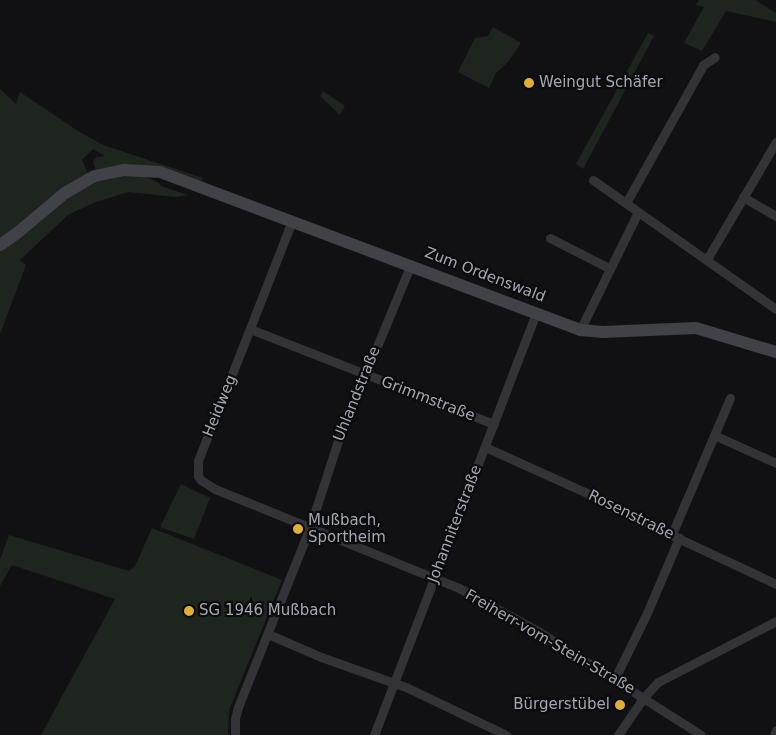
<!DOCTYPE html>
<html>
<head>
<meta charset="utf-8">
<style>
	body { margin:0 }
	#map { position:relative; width:776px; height:735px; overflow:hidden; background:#111113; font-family:"DejaVu Sans",sans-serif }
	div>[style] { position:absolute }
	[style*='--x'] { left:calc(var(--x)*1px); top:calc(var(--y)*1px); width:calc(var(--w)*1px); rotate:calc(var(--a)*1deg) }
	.green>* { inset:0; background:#1e251f }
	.street>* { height:9px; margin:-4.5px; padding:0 4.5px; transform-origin:4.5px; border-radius:4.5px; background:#333337 }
	.secondary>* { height:12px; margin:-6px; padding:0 6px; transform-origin:6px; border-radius:6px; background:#414247 }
	.dots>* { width:14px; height:14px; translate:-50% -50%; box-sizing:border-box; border:2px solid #0c0c0e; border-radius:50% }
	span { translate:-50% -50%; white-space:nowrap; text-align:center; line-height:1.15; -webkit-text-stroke:4.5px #0c0c0e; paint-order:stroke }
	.poi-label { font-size:15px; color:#a4a8b2 }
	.left { translate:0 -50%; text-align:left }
	.right { translate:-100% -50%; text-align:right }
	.street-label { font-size:15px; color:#a4a8b2 }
</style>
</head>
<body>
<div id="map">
	<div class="green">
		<div style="clip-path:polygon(699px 0,755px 0,776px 13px,776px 22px,726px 11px,702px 51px,684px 43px,704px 7px,696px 5px)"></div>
		<div style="clip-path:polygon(493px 27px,521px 43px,508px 62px,496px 73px,489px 88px,458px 72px,475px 38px,488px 36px)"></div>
		<div style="clip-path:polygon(648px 33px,654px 36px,583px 169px,576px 164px)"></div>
		<div style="clip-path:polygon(0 89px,16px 104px,20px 92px,78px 131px,103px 145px,203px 178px,201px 181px,96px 171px,93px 162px,95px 158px,105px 156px,93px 149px,82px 160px,88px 174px,0 240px)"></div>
		<div style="clip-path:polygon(323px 91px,345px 106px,340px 115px,320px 96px)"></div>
		<div style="clip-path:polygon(116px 175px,143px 176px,158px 182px,161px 186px,188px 195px,176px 197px,128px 192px,93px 203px,68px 215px,20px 260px,26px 265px,0 334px,0 250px,84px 184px)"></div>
		<div style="clip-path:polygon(181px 484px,210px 498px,194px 539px,160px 527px)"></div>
		<div style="clip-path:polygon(152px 528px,282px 580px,229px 710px,228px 735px,41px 735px,115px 599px,12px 565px,0 586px,0 560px,9px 535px,129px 571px,135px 566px)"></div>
	</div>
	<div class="street">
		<div style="--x:593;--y:180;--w:224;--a:35.2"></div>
		<div style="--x:743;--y:197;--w:38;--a:30"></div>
		<div style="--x:626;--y:203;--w:158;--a:-60.8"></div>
		<div style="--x:703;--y:65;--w:14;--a:-34"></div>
		<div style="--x:292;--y:221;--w:258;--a:111.4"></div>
		<div style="--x:198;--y:461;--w:15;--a:90"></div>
		<div style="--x:198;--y:476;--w:5;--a:53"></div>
		<div style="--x:201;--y:480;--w:17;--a:33"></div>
		<div style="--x:215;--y:489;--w:263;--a:22.1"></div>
		<div style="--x:459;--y:588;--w:90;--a:28.6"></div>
		<div style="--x:538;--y:631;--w:193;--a:32.5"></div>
		<div style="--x:550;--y:238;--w:66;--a:27"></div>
		<div style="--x:707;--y:259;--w:136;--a:-59.5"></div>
		<div style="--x:250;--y:329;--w:262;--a:21.3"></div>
		<div style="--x:580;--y:330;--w:131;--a:-63.8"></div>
		<div style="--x:714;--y:435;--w:68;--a:24.3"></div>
		<div style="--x:485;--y:447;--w:146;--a:24.3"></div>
		<div style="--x:618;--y:507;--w:25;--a:32"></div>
		<div style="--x:639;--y:520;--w:151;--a:25"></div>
		<div style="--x:672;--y:534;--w:148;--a:-66.9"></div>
		<div style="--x:268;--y:634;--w:58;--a:23.5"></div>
		<div style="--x:321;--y:657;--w:92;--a:19.6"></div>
		<div style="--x:408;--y:688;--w:109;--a:25.6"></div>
		<div style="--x:615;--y:678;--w:72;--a:-63.8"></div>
		<div style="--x:647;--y:613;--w:82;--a:-66.9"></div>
		<div style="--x:235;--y:735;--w:16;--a:-90"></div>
		<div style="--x:235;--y:719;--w:12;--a:-76"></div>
		<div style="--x:238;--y:707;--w:194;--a:-68.2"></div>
		<div style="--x:310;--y:527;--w:94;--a:-72"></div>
		<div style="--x:339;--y:438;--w:188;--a:-67.5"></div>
		<div style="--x:374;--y:735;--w:453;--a:-69"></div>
		<div style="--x:618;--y:735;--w:46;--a:-55.6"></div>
		<div style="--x:644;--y:697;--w:21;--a:-47"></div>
		<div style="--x:658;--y:682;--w:133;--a:-27.3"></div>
		<div style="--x:774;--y:735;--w:5;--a:-68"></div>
	</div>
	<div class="secondary">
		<div style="--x:0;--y:245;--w:19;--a:-35"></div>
		<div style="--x:16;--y:234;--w:64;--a:-39.9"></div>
		<div style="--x:65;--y:193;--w:34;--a:-30"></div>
		<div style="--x:95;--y:176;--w:30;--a:-12"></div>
		<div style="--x:124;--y:170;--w:36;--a:3"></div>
		<div style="--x:160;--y:172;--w:449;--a:20.6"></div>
		<div style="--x:580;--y:330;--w:23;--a:5"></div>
		<div style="--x:603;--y:332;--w:93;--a:-2.5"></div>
		<div style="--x:696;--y:328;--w:84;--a:16.7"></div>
	</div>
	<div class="dots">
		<div style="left:529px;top:83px;background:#e1ad3b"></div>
		<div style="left:298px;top:529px;background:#e1ad3b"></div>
		<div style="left:189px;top:611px;background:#e1ad3b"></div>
		<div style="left:620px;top:705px;background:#e1ad3b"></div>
	</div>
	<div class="poi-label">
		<span class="left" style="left:539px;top:83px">Weingut Schäfer</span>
		<span class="left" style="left:308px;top:529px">Mußbach,<br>Sportheim</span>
		<span class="left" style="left:199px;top:611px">SG 1946 Mußbach</span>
		<span class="right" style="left:610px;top:705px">Bürgerstübel</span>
	</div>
	<div class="street-label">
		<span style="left:485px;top:275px;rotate:21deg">Zum Ordenswald</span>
		<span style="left:357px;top:394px;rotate:-68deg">Uhlandstraße</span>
		<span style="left:428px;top:399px;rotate:21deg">Grimmstraße</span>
		<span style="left:220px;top:406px;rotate:-68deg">Heidweg</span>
		<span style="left:631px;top:515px;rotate:26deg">Rosenstraße</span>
		<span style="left:455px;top:524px;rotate:-69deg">Johanniterstraße</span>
		<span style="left:550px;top:642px;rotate:30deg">Freiherr-vom-Stein-Straße</span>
	</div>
</div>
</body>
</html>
